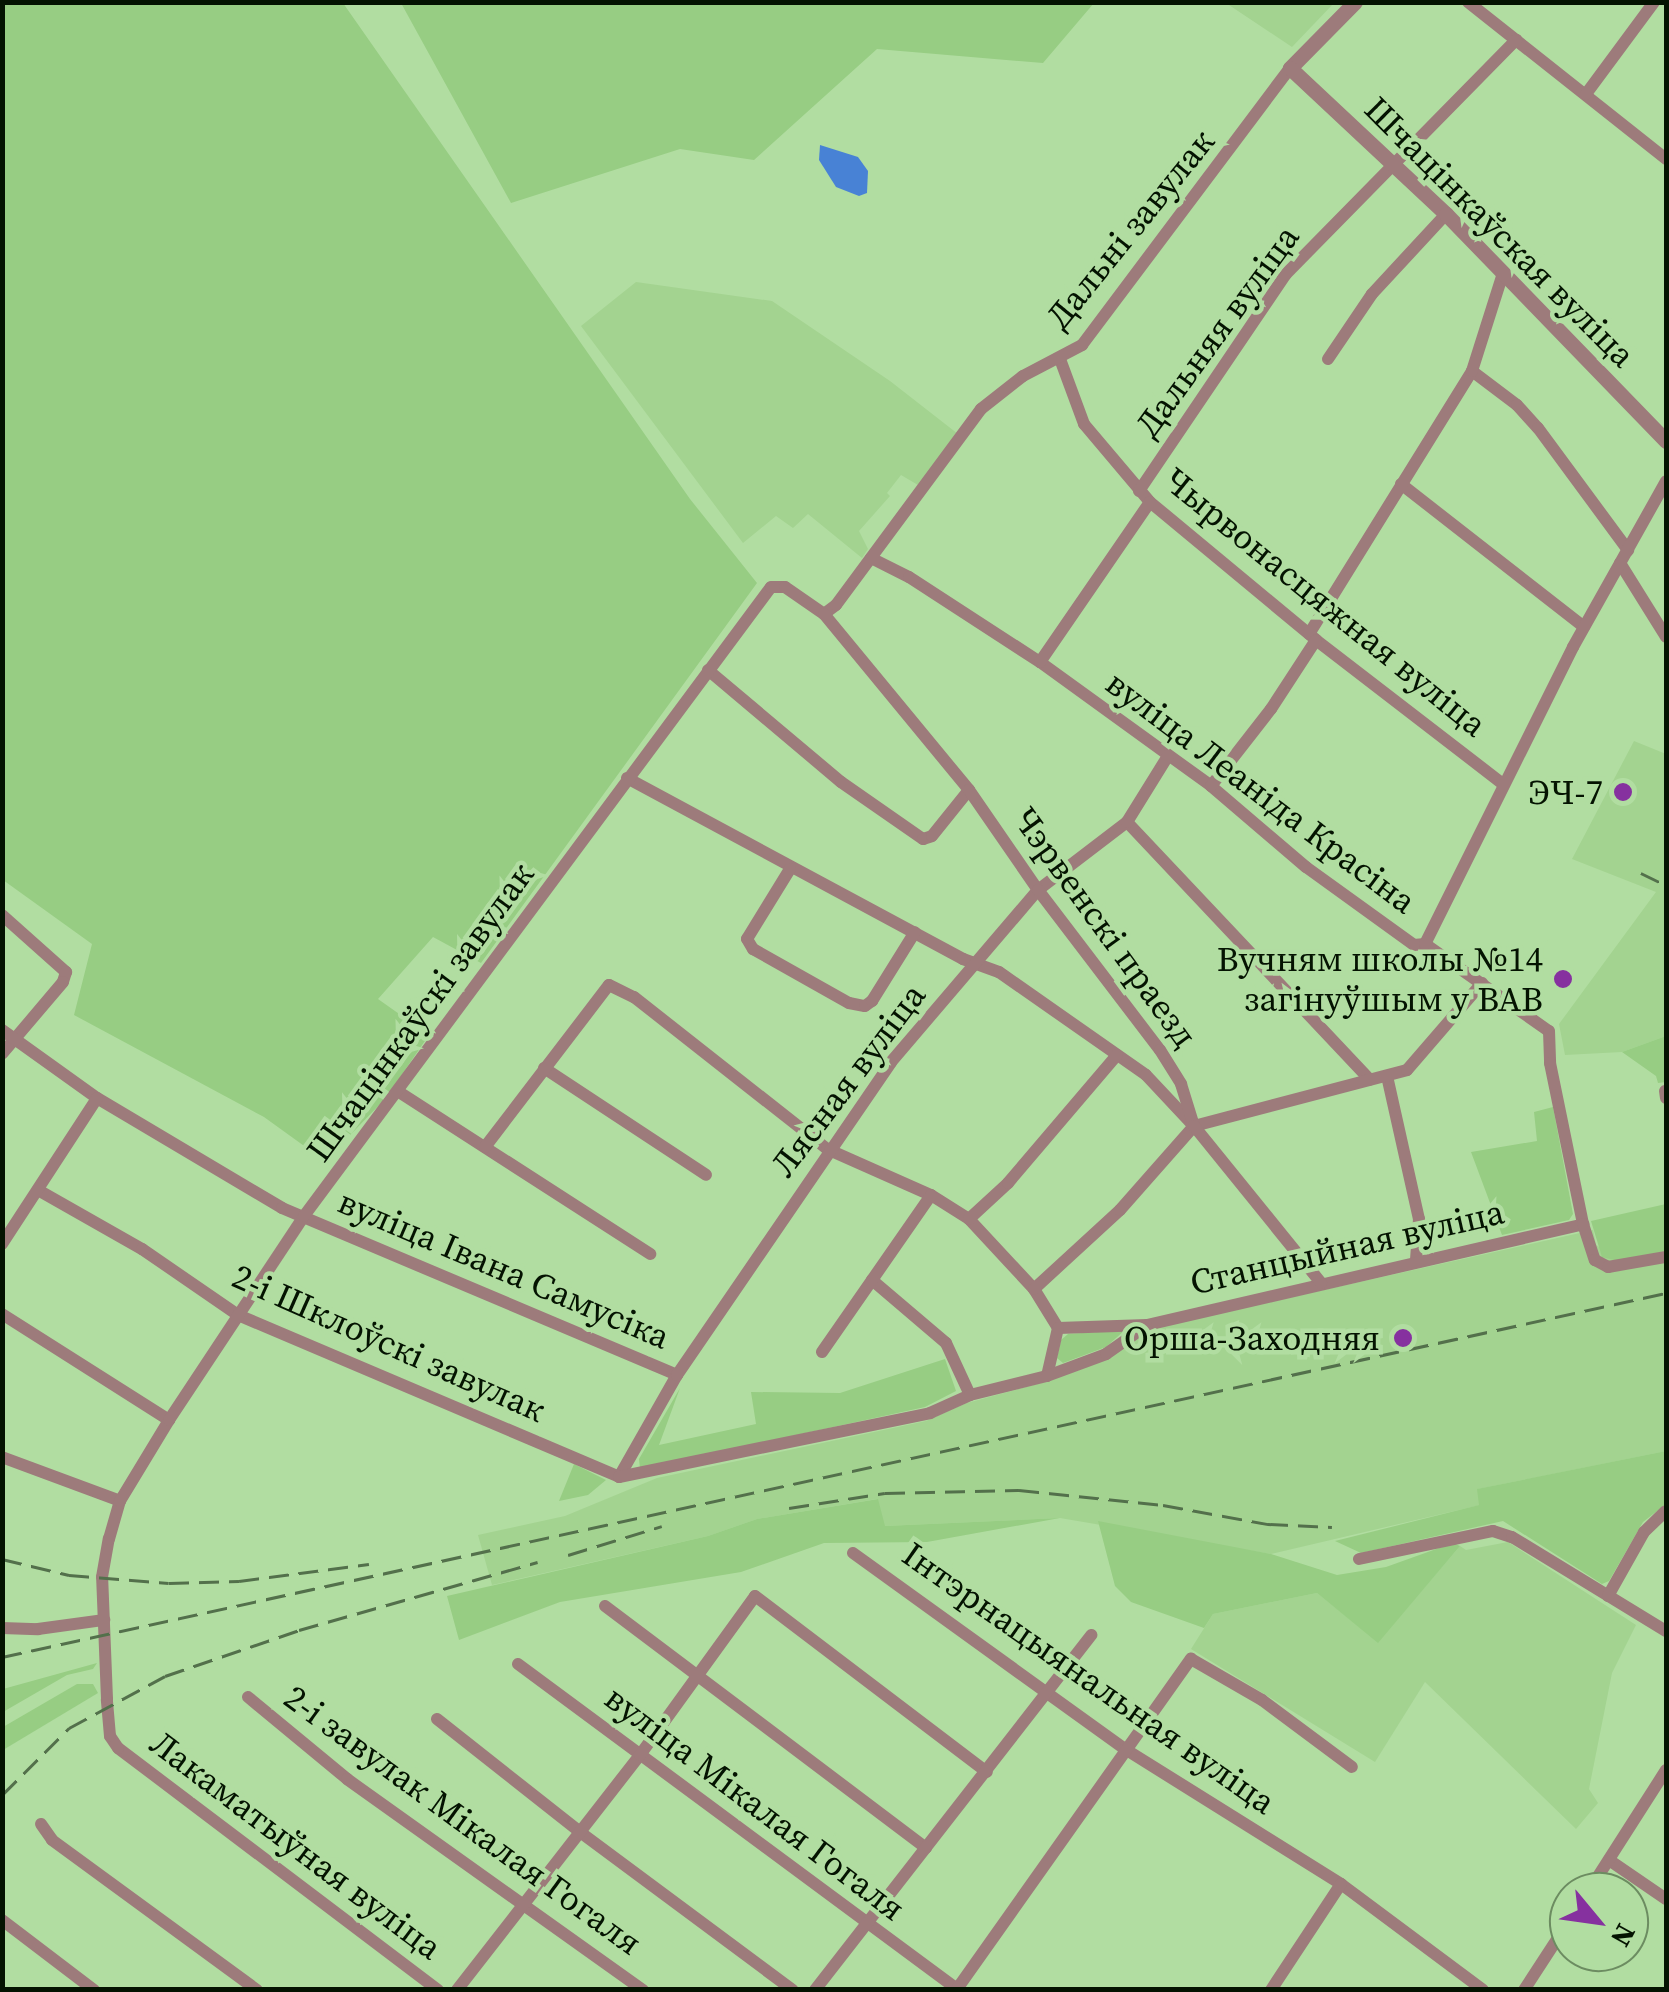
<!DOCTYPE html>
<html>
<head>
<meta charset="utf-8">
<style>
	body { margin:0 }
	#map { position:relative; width:1669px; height:1992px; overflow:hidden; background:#b1dda1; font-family:"Source Serif 4",serif }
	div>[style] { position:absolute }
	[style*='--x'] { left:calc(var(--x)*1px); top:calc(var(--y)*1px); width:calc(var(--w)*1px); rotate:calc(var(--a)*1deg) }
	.built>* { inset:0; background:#a3d390 }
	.green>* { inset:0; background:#97cd83 }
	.water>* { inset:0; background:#4882d5 }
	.minor>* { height:12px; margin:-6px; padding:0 6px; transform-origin:6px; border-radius:6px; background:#9d7b7b }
	.tertiary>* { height:15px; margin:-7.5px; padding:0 7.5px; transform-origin:7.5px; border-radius:7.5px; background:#9d7b7b }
	.rail>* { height:2.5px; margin-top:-1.25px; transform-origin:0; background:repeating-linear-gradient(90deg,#53704b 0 20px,transparent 0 30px) }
	.dots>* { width:28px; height:28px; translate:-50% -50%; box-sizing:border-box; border:5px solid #b1dda1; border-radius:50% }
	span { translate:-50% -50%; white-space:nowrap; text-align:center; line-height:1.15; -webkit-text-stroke:9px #b1dda1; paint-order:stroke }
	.street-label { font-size:35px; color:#041301 }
	.poi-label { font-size:35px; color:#041301 }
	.right { translate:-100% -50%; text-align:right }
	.frame { position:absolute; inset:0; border:5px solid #041301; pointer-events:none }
	.north { position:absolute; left:1549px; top:1872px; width:100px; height:100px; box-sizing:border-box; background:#b1dda1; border:2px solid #6c8c61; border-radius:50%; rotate:119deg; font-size:28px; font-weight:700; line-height:40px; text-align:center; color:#041301 }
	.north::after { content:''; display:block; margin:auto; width:35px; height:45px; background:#86319f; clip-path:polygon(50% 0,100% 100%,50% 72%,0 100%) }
</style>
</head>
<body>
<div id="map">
	<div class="built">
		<div style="clip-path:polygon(1226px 3px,1334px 3px,1292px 47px)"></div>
		<div style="clip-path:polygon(636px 282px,772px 301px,890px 381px,958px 434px,918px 485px,901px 475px,887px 493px,890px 496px,859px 531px,868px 549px,862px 558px,808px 514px,793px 528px,776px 516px,743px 543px,581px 326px)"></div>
		<div style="clip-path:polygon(1634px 741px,1666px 754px,1666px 1036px,1622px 1052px,1565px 1055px,1559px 1024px,1656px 892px,1572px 859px)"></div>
		<div style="clip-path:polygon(1593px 1230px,1596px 1245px,1622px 1262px,1666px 1251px,1666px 1451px,1478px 1489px,1480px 1505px,1271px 1554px,1060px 1518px,884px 1526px,877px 1499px,757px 1519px,708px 1536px,492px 1585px,478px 1535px,565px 1516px,657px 1478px,926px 1421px,967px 1403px,1045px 1382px,1149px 1329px)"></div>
		<div style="clip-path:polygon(1508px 1542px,1636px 1625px,1612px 1673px,1589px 1789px,1598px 1803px,1576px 1829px,1425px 1682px,1375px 1762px,1191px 1649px,1213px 1614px,1317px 1593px,1378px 1642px,1460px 1546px,1466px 1550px)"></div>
	</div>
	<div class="green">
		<div style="clip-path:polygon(2px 3px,343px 3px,690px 499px,757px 583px,481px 963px,433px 937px,378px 999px,429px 1035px,385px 1099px,325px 1161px,264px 1117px,74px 1015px,92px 944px,3px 880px)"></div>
		<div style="clip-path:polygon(401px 3px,1094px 3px,1043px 63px,877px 49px,754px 160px,680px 149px,511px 203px)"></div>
		<div style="clip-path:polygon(1666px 1036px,1666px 1082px,1658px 1083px,1656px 1076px,1622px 1052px)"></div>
		<div style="clip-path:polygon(1553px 1107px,1573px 1214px,1569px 1220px,1502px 1235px,1471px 1152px,1537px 1141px,1534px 1112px)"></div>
		<div style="clip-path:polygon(1666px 1204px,1666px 1251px,1622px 1262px,1602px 1257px,1591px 1221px)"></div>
		<div style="clip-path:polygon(1125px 1330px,1106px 1347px,1063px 1363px,1057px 1358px,1061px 1340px,1068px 1334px)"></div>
		<div style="clip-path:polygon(945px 1359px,956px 1391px,925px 1407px,640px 1469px,639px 1459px,680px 1388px,659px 1445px,756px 1424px,751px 1392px,840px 1393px)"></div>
		<div style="clip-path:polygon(1666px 1451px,1666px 1504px,1643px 1522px,1609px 1581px,1602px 1584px,1503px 1521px,1361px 1553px,1335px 1541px,1479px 1505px,1477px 1489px)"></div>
		<div style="clip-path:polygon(574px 1464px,606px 1480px,588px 1495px,559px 1501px)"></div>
		<div style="clip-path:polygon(878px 1499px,885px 1526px,1060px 1518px,927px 1542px,824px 1543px,741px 1572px,560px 1602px,459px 1640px,447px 1596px,708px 1536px,757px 1519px)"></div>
		<div style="clip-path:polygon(1098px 1521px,1271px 1554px,1337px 1575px,1386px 1567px,1453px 1543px,1460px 1546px,1378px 1643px,1317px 1593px,1213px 1614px,1204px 1628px,1131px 1602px,1115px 1586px)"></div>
		<div style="clip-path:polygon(97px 1663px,93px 1669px,67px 1675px,3px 1712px,3px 1689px)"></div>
		<div style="clip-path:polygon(77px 1684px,93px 1684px,98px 1693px,3px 1750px,3px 1727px)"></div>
	</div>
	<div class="water">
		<div style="clip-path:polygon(820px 145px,858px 157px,868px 171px,867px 193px,859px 196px,836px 187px,819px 160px)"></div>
	</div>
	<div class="minor">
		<div style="--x:1468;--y:2;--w:253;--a:38.4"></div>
		<div style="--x:1586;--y:94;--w:114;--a:-53.5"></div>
		<div style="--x:1060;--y:359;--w:69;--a:69.7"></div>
		<div style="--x:1084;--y:424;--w:102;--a:49.8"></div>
		<div style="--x:1150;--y:502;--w:216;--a:39.7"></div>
		<div style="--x:1316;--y:640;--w:235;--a:37.6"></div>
		<div style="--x:1328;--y:359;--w:78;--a:-55.9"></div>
		<div style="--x:1372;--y:294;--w:109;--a:-47.2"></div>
		<div style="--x:1472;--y:371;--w:56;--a:37.1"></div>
		<div style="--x:1517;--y:405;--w:31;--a:48"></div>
		<div style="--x:1538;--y:428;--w:152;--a:53.6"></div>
		<div style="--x:1401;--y:484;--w:232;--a:38"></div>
		<div style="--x:1139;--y:491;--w:261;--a:-55.9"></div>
		<div style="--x:1285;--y:275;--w:330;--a:-45.5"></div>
		<div style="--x:871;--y:558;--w:42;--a:26.6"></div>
		<div style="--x:909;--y:577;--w:156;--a:33"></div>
		<div style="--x:1040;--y:662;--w:211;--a:35.9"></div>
		<div style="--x:1211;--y:786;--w:125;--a:40.5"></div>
		<div style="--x:1306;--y:867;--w:133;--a:35.8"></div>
		<div style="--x:1414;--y:945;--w:11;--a:-5"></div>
		<div style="--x:1425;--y:944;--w:151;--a:35.1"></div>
		<div style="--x:1549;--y:1031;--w:32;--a:88"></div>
		<div style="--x:1550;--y:1063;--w:164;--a:78.4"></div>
		<div style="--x:1620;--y:563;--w:87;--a:58.1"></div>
		<div style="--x:824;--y:614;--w:15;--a:-37"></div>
		<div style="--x:836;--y:605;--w:244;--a:-53.5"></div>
		<div style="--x:981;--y:409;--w:53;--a:-38.2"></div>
		<div style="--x:1023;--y:376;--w:67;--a:-27.7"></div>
		<div style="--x:1082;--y:345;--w:346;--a:-53.1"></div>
		<div style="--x:1309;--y:634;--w:309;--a:-58.2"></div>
		<div style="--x:1472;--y:371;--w:103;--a:-72.4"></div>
		<div style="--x:1040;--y:662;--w:194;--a:-55.5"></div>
		<div style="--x:708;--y:670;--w:174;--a:40.1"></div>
		<div style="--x:841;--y:782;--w:100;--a:34.8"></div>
		<div style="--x:923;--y:839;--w:9;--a:-18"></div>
		<div style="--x:932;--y:836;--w:59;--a:-51.2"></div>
		<div style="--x:627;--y:778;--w:382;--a:28.3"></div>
		<div style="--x:963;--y:959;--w:38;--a:20"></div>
		<div style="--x:999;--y:972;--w:179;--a:35"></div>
		<div style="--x:1146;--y:1075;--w:69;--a:46.8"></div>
		<div style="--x:1211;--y:786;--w:98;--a:-52.1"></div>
		<div style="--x:1271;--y:709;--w:82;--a:-56.9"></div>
		<div style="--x:1127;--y:822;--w:354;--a:46.7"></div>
		<div style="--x:790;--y:869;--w:82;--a:121.6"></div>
		<div style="--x:747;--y:939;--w:12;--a:59"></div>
		<div style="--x:753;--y:949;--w:110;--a:29.4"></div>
		<div style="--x:849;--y:1003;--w:16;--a:11"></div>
		<div style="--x:865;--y:1006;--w:9;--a:-36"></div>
		<div style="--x:872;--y:1001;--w:81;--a:-58.1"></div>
		<div style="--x:2;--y:915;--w:86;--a:41.7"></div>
		<div style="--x:66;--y:972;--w:10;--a:107"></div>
		<div style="--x:63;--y:982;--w:94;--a:130.3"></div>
		<div style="--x:1425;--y:944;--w:332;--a:-63.5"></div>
		<div style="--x:1573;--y:647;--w:190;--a:-60.7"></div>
		<div style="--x:2;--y:1030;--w:117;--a:35.6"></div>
		<div style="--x:97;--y:1098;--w:215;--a:30.7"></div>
		<div style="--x:282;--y:1208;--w:429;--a:22.9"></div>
		<div style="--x:544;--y:1068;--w:194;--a:33.4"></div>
		<div style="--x:1387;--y:1076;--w:147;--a:77.4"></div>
		<div style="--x:1419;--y:1219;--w:41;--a:94.2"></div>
		<div style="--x:1665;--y:1091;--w:7;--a:82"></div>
		<div style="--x:399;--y:1092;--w:299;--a:32.8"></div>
		<div style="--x:1194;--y:1126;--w:220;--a:-14.7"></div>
		<div style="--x:1407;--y:1070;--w:115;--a:-49.2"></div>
		<div style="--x:485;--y:1147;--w:204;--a:-52.6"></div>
		<div style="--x:609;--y:985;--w:28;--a:26"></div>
		<div style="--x:634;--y:997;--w:246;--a:38.2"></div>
		<div style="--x:827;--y:1149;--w:114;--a:23.9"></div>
		<div style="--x:931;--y:1195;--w:45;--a:32.3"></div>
		<div style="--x:969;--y:1219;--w:96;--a:47.1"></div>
		<div style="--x:1034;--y:1289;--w:46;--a:58.4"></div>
		<div style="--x:1058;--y:1328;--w:89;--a:-1.9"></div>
		<div style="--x:1147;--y:1325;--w:448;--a:-13"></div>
		<div style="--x:1583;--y:1224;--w:38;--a:72"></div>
		<div style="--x:1595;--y:1260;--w:15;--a:28"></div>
		<div style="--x:1608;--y:1267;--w:59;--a:-9.8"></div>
		<div style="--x:38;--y:1190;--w:120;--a:29.6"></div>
		<div style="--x:142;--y:1249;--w:116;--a:34.5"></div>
		<div style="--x:238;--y:1315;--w:414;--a:23"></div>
		<div style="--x:969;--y:1219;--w:53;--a:-42.7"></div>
		<div style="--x:1008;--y:1183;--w:168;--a:-49.6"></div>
		<div style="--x:2;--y:1244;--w:174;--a:-56.9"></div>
		<div style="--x:872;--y:1280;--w:97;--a:40.4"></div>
		<div style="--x:946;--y:1343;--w:57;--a:65.2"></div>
		<div style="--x:1034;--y:1289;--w:117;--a:-42.6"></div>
		<div style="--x:1120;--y:1210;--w:112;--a:-48.6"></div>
		<div style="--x:2;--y:1314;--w:198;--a:32.4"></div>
		<div style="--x:822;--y:1352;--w:191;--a:-55.2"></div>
		<div style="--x:1047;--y:1376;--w:49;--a:-77.1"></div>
		<div style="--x:2;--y:1457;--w:126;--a:20.4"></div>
		<div style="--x:619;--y:1477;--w:117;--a:-60.4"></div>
		<div style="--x:677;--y:1375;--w:379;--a:-55.6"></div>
		<div style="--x:891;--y:1062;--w:226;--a:-49.5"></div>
		<div style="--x:1038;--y:890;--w:112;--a:-37.4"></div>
		<div style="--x:1127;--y:822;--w:78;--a:-58.2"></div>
		<div style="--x:619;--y:1477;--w:318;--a:-11.6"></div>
		<div style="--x:930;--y:1413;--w:44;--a:-24.2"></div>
		<div style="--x:970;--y:1395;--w:79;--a:-13.9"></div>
		<div style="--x:1047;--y:1376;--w:63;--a:-20.4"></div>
		<div style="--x:1106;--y:1354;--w:49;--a:-35"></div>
		<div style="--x:853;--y:1553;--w:335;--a:35.8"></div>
		<div style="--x:1125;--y:1749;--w:255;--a:32"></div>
		<div style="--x:1341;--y:1884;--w:177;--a:36.7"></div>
		<div style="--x:1359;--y:1559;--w:137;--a:-11.8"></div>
		<div style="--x:1493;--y:1531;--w:20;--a:18"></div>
		<div style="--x:1512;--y:1537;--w:180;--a:31.4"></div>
		<div style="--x:1608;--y:1596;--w:73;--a:-60.6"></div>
		<div style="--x:1644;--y:1532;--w:30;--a:-44"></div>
		<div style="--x:605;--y:1606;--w:402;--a:37"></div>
		<div style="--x:2;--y:1628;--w:36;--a:2"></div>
		<div style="--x:38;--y:1629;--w:67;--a:-7.8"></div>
		<div style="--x:518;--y:1664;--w:546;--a:36.51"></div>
		<div style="--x:957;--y:1989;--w:405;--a:-54.7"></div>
		<div style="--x:1191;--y:1659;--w:82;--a:30"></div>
		<div style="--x:1262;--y:1700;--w:112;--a:36.7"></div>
		<div style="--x:248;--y:1697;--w:129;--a:39.6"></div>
		<div style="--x:347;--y:1779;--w:364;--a:35.5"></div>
		<div style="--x:437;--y:1719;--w:182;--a:38.3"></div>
		<div style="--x:580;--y:1832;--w:265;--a:36.6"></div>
		<div style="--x:41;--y:1824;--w:19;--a:55"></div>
		<div style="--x:52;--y:1840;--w:254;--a:36.2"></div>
		<div style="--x:1609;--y:1860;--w:69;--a:34.4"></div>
		<div style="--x:1588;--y:1892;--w:145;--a:-57.4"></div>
		<div style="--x:2;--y:1920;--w:116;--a:37.3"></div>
		<div style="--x:438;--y:1990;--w:401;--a:-142.9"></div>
		<div style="--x:118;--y:1748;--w:14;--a:-124"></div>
		<div style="--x:110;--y:1736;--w:37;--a:-95"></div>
		<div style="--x:107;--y:1699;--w:122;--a:-92.3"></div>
		<div style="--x:102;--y:1577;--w:39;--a:-80"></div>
		<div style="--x:109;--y:1539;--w:40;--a:-74"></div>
		<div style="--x:120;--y:1501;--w:95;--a:-58.8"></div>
		<div style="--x:169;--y:1420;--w:245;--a:-56.5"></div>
		<div style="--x:304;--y:1216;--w:783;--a:-53.41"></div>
		<div style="--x:771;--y:587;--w:14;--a:0"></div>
		<div style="--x:785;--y:587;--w:47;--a:34.7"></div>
		<div style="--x:824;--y:614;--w:228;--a:50.5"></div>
		<div style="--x:969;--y:790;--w:121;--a:55.4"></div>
		<div style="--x:1038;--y:890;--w:201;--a:52.7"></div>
		<div style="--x:1160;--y:1050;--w:40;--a:58"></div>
		<div style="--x:1181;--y:1084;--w:44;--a:72.8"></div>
		<div style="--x:1194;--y:1126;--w:202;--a:51"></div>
		<div style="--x:457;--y:1990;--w:298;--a:-52.1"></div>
		<div style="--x:640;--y:1755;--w:196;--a:-54.1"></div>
		<div style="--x:755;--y:1596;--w:291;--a:37.2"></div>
		<div style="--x:815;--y:1990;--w:450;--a:-52.1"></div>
		<div style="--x:1271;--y:1990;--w:127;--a:-56.6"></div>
		<div style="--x:1524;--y:1990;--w:82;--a:-56.9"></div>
	</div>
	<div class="tertiary">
		<div style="--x:1355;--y:2;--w:93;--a:134.6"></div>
		<div style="--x:1290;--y:68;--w:214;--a:43.1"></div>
		<div style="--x:1446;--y:214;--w:316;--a:45.9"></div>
	</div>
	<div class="rail">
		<div style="--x:1641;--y:873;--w:28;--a:26"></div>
		<div style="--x:789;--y:1508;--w:97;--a:-8.9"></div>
		<div style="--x:885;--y:1493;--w:134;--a:-1.3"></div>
		<div style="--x:1019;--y:1490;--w:145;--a:5.9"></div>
		<div style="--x:1163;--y:1505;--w:107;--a:10.3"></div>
		<div style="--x:1268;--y:1524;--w:64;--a:2.7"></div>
		<div style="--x:568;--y:1555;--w:98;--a:-17.1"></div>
		<div style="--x:2;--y:1559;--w:69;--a:13.4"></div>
		<div style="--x:69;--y:1575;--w:100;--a:4.6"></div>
		<div style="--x:169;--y:1583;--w:70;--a:-1.6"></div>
		<div style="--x:239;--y:1581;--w:131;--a:-7.5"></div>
		<div style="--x:2;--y:1657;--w:1703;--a:-12.34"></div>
		<div style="--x:2;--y:1795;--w:95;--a:-45"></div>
		<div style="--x:69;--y:1728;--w:109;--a:-28.4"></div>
		<div style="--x:165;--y:1676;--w:142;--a:-18.9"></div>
		<div style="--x:299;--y:1630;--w:248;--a:-15.9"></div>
	</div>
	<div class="dots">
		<div style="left:1623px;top:792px;background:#86319f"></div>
		<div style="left:1563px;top:979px;background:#86319f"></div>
		<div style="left:1403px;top:1338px;background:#86319f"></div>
	</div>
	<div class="street-label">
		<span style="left:1130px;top:229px;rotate:-51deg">Дальні завулак</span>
		<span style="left:1500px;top:232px;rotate:45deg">Шчацінкаўская вуліца</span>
		<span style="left:1217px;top:331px;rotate:-54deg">Дальняя вуліца</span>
		<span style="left:1325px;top:602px;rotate:39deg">Чырвонасцяжная вуліца</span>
		<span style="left:1261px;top:792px;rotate:37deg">вуліца Леаніда Красіна</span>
		<span style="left:1105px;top:927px;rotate:54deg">Чэрвенскі праезд</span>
		<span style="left:420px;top:1012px;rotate:-54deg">Шчацінкаўскі завулак</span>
		<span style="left:848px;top:1080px;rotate:-53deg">Лясная вуліца</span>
		<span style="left:1347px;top:1247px;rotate:-13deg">Станцыйная вуліца</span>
		<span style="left:504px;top:1269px;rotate:23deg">вуліца Івана Самусіка</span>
		<span style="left:389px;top:1343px;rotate:24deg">2-і Шклоўскі завулак</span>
		<span style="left:1089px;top:1678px;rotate:35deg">Інтэрнацыянальная вуліца</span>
		<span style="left:755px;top:1803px;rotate:37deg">вуліца Мікалая Гогаля</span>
		<span style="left:463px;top:1820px;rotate:36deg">2-і завулак Мікалая Гогаля</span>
		<span style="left:296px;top:1845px;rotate:37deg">Лакаматыўная вуліца</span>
	</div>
	<div class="poi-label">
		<span class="right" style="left:1603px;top:792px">ЭЧ-7</span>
		<span class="right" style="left:1543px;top:979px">Вучням школы №14<br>загінуўшым у ВАВ</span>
		<span class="right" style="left:1380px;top:1338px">Орша-Заходняя</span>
	</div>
	<div class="frame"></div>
	<div class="north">N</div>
</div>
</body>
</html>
